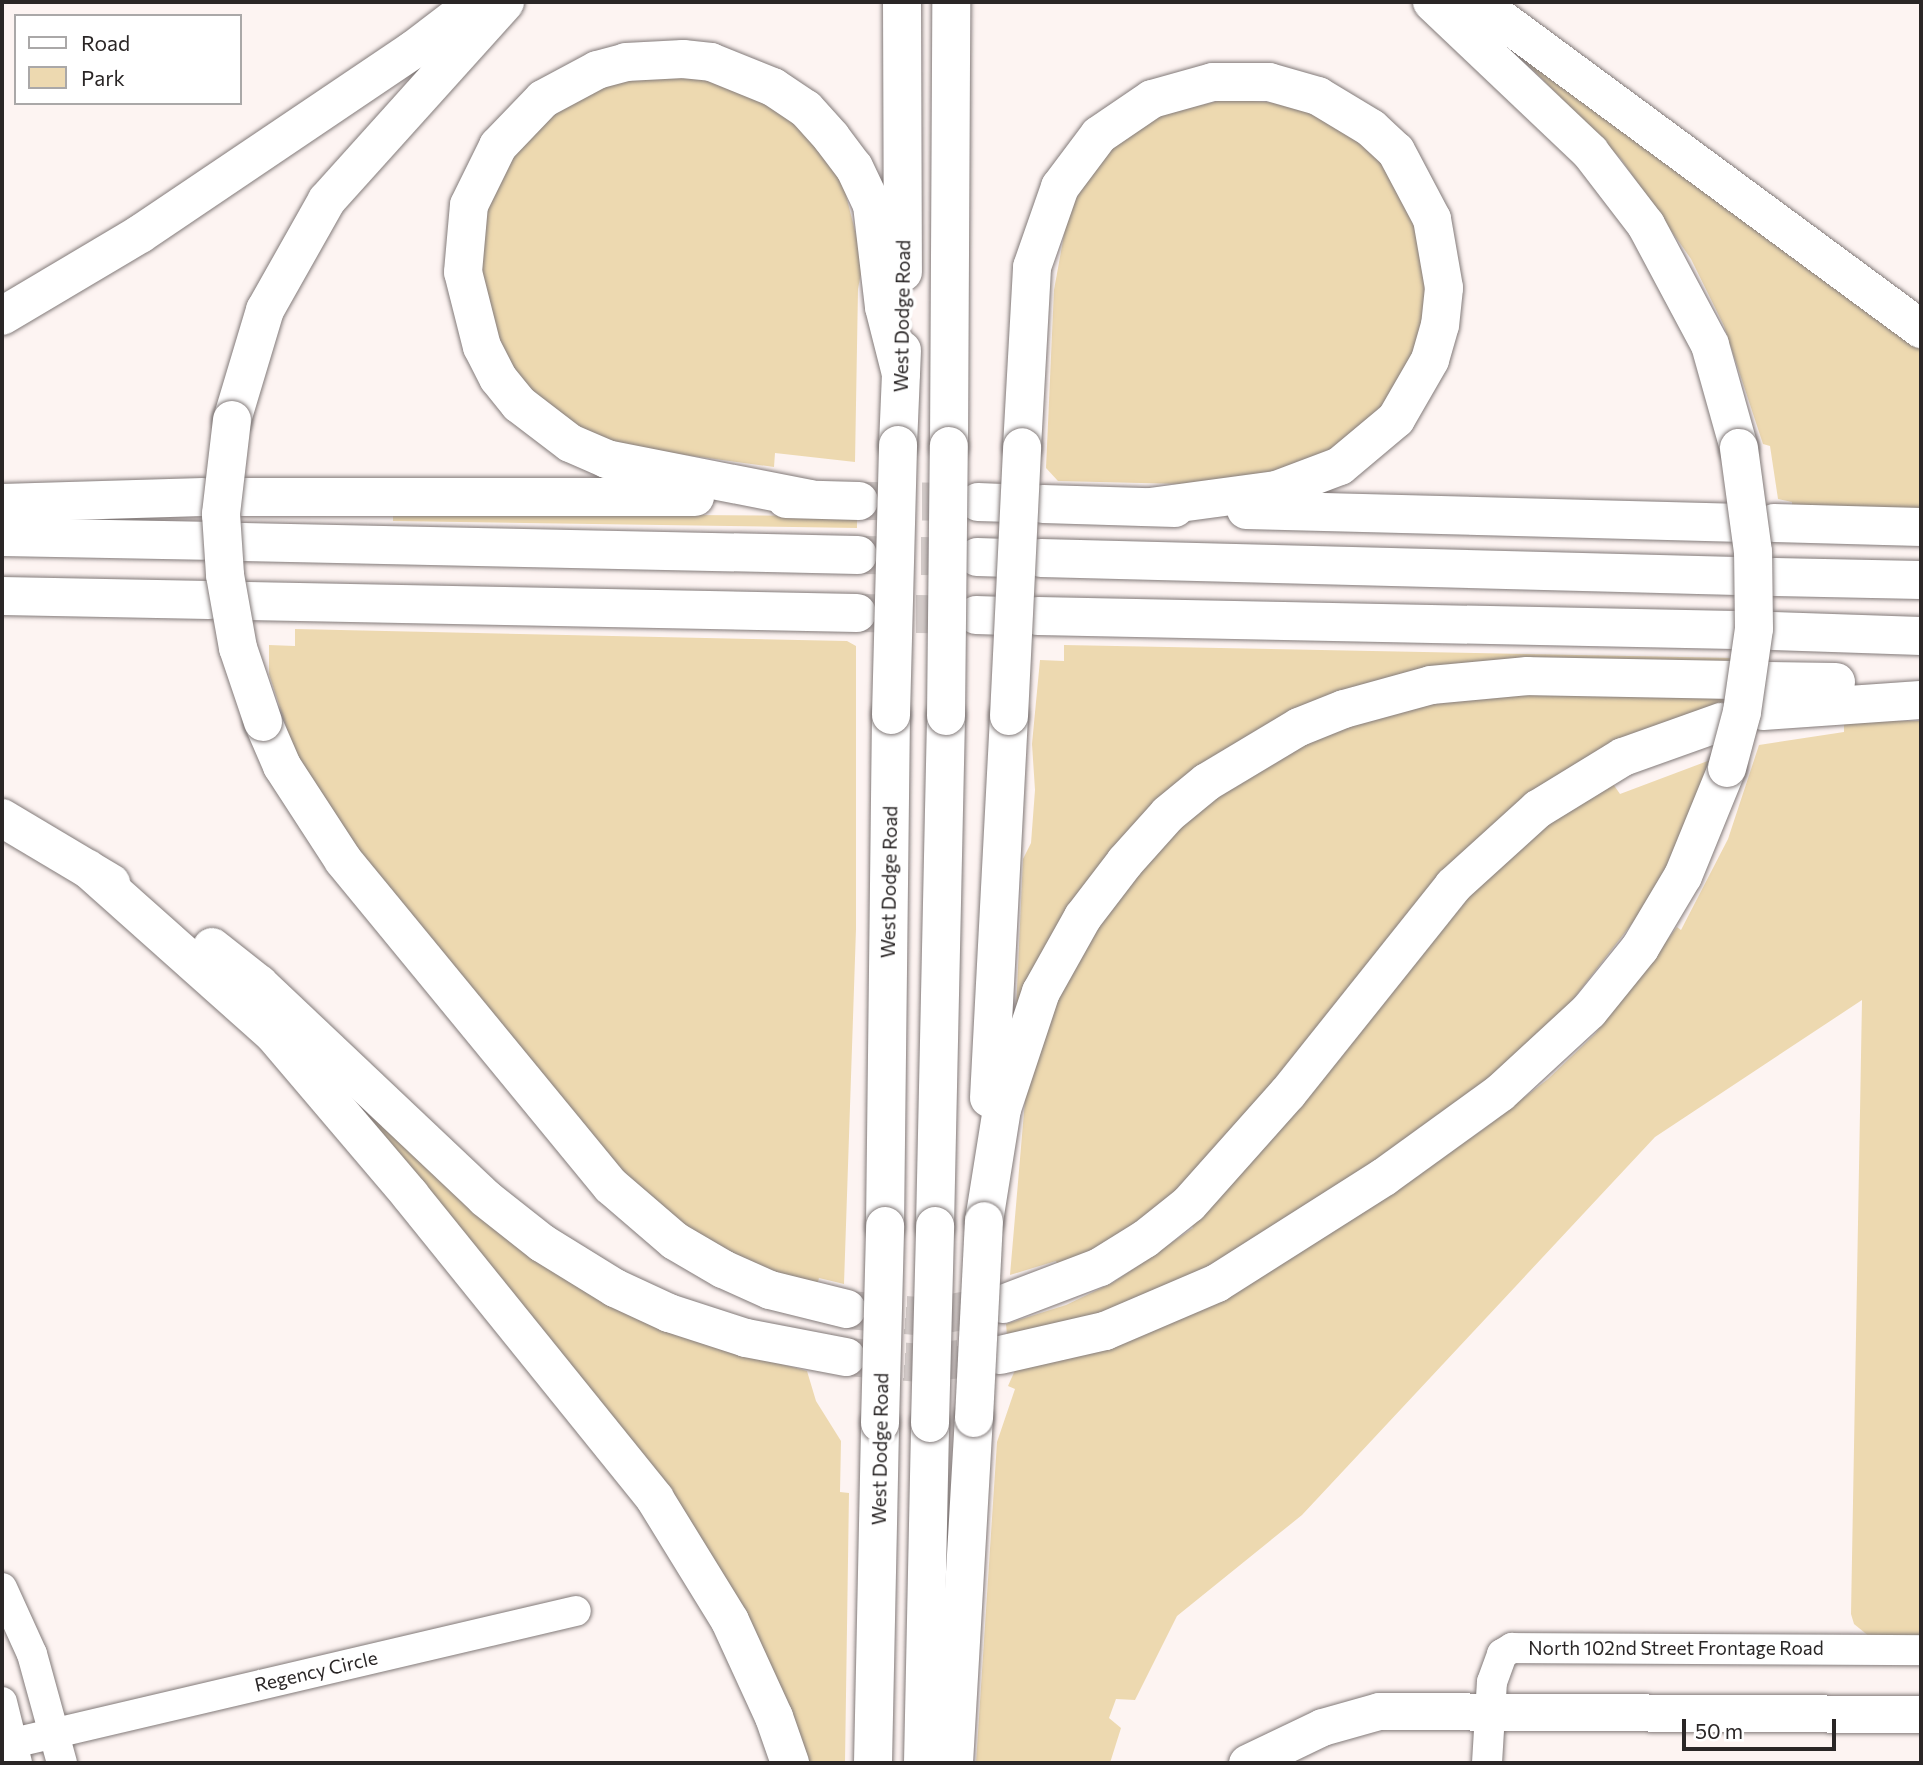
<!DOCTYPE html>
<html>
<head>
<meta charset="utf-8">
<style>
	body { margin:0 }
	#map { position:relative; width:1923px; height:1765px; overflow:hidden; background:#fdf4f2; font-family:Commissioner,sans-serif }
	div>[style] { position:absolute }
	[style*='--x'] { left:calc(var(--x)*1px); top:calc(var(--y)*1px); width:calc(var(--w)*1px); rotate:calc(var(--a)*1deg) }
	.green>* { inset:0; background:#edd9b0 }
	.highway-tunnel>* { height:38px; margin-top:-19px; transform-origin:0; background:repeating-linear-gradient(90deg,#d3cbc9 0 38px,transparent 0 57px) }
	.roads { filter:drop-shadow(0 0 2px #827a79) drop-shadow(0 0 2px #827a79) }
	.minor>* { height:30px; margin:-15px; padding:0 15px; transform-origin:15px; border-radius:15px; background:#fff }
	.major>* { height:37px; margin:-18.5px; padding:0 18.5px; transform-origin:18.5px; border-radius:18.5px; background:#fff }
	.highway>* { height:38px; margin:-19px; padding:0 19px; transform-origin:19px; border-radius:19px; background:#fff }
	.bridges { filter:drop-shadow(0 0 2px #827a79) drop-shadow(0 0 2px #827a79) }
	.highway-bridge>* { height:38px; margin:-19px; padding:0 19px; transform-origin:19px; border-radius:19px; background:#fff }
	span { translate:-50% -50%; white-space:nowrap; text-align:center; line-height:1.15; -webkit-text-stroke:7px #fff; paint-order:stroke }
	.street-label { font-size:19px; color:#2a2626 }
	.frame { position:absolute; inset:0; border:4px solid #2a2626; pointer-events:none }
	.legend { position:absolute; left:14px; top:14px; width:228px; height:91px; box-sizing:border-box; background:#fff; border:2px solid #aaa8a8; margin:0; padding:9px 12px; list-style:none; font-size:21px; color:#2a2626 }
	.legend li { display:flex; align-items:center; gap:14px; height:35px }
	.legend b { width:35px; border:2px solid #aaa8a8 }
	.scale { position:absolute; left:1682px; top:1719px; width:154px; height:32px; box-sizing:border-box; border:4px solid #2a2626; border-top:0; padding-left:9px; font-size:21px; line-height:24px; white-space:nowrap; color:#2a2626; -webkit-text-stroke:5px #fff; paint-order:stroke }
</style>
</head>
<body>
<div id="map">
	<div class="green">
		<div style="clip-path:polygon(1499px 35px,1921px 347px,1921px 513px,1792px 511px,1792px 502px,1778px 499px,1770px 446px,1763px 444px,1724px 326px,1691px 259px,1621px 159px)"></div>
		<div style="clip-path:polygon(698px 69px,780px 103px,840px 172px,863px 262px,858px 289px,855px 462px,775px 453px,774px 467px,620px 446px,569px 424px,522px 384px,494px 336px,481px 290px,478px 246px,487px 198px,508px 157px,584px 88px)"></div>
		<div style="clip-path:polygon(1226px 99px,1291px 104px,1358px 137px,1408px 194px,1432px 306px,1386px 416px,1295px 475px,1183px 484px,1058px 481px,1046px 468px,1054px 290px,1068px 213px,1094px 167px,1121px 140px,1160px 115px)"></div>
		<div style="clip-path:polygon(393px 513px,844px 516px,857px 518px,857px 528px,393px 521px)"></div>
		<div style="clip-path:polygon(295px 629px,847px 641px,856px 646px,856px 929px,844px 1284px,819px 1278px,814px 1296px,654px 1216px,344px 837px,285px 738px,287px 729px,269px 674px,269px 645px,295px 646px)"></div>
		<div style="clip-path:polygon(1064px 645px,1733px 658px,1731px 673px,1629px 671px,1270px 727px,1016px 1011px,1023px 859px,1031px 843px,1035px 790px,1032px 744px,1040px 660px,1064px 661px)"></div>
		<div style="clip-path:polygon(1499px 693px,1729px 695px,1725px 710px,1597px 754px,1207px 1176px,1062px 1278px,1056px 1261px,1010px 1275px,1026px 1089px,1071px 964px,1159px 846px,1215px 796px,1302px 744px,1371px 715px)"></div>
		<div style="clip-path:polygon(1844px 720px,1921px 721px,1921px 1638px,1870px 1637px,1854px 1624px,1851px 1614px,1862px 1000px,1655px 1137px,1302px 1515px,1177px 1616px,1135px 1700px,1116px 1699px,1109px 1718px,1121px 1728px,1110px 1763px,976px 1763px,997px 1442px,1015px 1389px,1008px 1386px,1016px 1368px,1072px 1358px,1151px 1332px,1237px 1293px,1481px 1131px,1548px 1079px,1595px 1034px,1677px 927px,1681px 930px,1728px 839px,1759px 745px,1844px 732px)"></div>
		<div style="clip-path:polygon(1713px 759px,1672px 857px,1637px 917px,1574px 998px,1517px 1061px,1375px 1161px,1187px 1280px,1089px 1317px,1007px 1335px,1006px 1324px,1066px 1305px,1114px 1282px,1193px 1228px,1191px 1224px,1458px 904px,1542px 825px,1611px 781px,1620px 794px)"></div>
		<div style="clip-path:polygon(360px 1108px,633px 1316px,678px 1336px,807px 1371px,816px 1401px,841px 1441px,840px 1492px,849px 1493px,845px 1763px,804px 1763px,773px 1683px)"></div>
	</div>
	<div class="highway-tunnel">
		<div style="--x:865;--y:501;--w:113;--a:0.5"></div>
		<div style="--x:864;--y:555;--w:113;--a:1"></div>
		<div style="--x:859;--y:613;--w:117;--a:1"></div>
		<div style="--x:849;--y:1310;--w:79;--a:5.1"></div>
		<div style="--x:928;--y:1317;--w:76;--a:-9.8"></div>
		<div style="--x:848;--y:1357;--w:73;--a:4.7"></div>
		<div style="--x:921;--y:1363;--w:79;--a:-5.8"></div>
	</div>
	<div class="roads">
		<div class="minor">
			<div style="--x:2;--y:1588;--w:72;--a:65.6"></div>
			<div style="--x:32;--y:1654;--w:113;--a:74.6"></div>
			<div style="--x:2;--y:1702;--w:63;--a:76.2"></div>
			<div style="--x:13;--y:1743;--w:578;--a:-13.2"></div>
			<div style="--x:1487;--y:1763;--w:81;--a:-86.5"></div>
			<div style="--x:1492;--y:1682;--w:30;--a:-70"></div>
			<div style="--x:1502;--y:1654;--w:12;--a:-31"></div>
			<div style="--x:1512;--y:1648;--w:409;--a:0.3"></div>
		</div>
		<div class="major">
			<div style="--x:1247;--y:1763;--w:83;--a:-25.6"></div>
			<div style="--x:1322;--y:1727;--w:59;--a:-15.7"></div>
			<div style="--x:1379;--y:1711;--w:542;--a:0.32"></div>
		</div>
		<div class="highway">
			<div style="--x:902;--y:2;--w:270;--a:89.8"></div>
			<div style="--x:1432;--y:2;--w:218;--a:43.5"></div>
			<div style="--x:1590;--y:152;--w:92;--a:52.5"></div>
			<div style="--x:1646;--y:225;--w:136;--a:61.9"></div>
			<div style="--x:1710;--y:345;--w:107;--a:74.3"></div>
			<div style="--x:1478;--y:2;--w:551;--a:36.43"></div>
			<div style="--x:2;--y:316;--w:161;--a:-30.7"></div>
			<div style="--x:140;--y:234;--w:329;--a:-34"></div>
			<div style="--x:413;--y:50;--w:79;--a:-37.3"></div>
			<div style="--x:232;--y:420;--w:115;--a:-73.3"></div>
			<div style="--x:265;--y:310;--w:126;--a:-60.6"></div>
			<div style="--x:327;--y:200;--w:266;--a:-48"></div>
			<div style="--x:898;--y:445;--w:95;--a:-87.6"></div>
			<div style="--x:949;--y:446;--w:444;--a:-89.7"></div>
			<div style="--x:1022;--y:447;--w:180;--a:-86.8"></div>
			<div style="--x:1032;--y:267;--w:85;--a:-70.7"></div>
			<div style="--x:1060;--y:187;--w:65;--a:-53.1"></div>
			<div style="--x:1099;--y:135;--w:64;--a:-34.2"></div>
			<div style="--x:1152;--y:99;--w:63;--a:-15.6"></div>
			<div style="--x:1213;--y:82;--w:56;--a:0"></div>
			<div style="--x:1269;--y:82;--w:51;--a:15.9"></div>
			<div style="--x:1318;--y:96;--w:62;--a:31.1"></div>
			<div style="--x:1371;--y:128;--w:34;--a:43"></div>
			<div style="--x:1396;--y:151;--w:77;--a:62.1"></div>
			<div style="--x:1432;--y:219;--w:70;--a:80.1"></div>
			<div style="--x:1444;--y:288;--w:37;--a:96"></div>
			<div style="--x:1440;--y:325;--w:36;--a:106"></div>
			<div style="--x:1430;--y:360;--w:68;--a:120"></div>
			<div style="--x:1396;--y:419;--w:73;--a:140"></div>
			<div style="--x:1340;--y:466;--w:68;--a:159.4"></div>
			<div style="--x:1276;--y:490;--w:127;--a:172.3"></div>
			<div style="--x:242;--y:497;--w:453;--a:0"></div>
			<div style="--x:786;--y:499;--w:73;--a:1.6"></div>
			<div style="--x:810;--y:499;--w:207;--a:-168.9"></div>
			<div style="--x:607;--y:459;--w:40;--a:-156.6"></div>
			<div style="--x:570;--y:443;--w:64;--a:-142.6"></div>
			<div style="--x:519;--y:404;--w:33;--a:-129"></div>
			<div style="--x:498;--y:378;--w:35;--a:-117"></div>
			<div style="--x:482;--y:347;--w:77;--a:-104.2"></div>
			<div style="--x:463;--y:272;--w:67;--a:-84.9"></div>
			<div style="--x:469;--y:205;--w:66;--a:-63.8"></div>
			<div style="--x:498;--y:146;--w:65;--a:-46.2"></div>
			<div style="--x:543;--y:99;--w:61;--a:-28.2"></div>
			<div style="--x:597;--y:70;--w:30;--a:-15"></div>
			<div style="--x:626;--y:62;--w:57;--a:-3"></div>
			<div style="--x:683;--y:59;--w:28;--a:6"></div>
			<div style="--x:711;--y:62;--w:67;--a:22"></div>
			<div style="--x:773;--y:87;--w:40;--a:34"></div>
			<div style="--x:806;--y:109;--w:38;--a:48"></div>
			<div style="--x:831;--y:137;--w:38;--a:53"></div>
			<div style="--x:854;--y:167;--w:42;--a:64.7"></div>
			<div style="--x:872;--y:205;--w:103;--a:83.3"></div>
			<div style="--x:884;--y:307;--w:69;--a:75.8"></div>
			<div style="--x:978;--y:502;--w:25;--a:2"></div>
			<div style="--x:2;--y:503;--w:201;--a:-1.7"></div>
			<div style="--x:1043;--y:504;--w:132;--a:1.7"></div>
			<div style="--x:1246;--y:510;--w:488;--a:1.5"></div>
			<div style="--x:1774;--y:523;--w:147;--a:1.6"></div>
			<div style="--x:2;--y:537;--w:201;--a:1.1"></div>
			<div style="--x:243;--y:542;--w:615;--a:1.21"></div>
			<div style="--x:977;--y:557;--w:24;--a:2"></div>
			<div style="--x:1041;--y:558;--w:696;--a:1.48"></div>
			<div style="--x:1775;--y:577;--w:146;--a:1.2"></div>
			<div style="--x:2;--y:596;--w:207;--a:1.1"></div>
			<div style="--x:248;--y:601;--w:609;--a:1.13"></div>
			<div style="--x:976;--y:615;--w:23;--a:2"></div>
			<div style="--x:1038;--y:616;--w:697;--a:1.15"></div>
			<div style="--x:1773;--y:631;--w:148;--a:1.9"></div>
			<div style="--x:1768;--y:681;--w:68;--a:0.8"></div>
			<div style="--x:1763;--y:711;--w:158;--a:-4"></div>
			<div style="--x:263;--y:722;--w:48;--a:66.6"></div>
			<div style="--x:282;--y:766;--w:112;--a:57"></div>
			<div style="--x:343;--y:860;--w:422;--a:50.6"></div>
			<div style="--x:611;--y:1186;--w:84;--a:40.7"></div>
			<div style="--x:675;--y:1241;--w:56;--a:30.3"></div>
			<div style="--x:723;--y:1269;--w:51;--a:24.1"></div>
			<div style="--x:770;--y:1290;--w:79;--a:13.9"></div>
			<div style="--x:2;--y:818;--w:127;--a:30.8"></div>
			<div style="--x:88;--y:869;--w:249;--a:41.7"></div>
			<div style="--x:274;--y:1035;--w:210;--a:49.6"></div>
			<div style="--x:410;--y:1195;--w:390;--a:51.1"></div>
			<div style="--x:655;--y:1499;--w:143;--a:58.4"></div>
			<div style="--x:730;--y:1621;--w:106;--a:65.4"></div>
			<div style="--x:774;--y:1717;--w:49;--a:70.8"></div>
			<div style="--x:212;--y:947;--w:60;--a:38.2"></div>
			<div style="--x:259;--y:984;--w:311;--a:43.4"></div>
			<div style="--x:485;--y:1198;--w:73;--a:38.3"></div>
			<div style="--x:542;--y:1243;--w:86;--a:31.7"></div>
			<div style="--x:615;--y:1288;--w:60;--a:24.8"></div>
			<div style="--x:669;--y:1313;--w:81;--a:18"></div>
			<div style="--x:746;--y:1338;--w:102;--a:10.8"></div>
			<div style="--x:989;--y:1098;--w:383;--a:-87"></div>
			<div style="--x:984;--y:1221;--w:113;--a:-80.9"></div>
			<div style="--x:1002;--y:1109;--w:123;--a:-71.6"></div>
			<div style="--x:1041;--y:992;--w:86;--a:-60.8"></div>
			<div style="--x:1083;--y:917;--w:69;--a:-52.6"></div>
			<div style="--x:1125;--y:862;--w:64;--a:-48.1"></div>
			<div style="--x:1168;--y:814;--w:50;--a:-39.4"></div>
			<div style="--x:1207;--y:782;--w:107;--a:-30.9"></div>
			<div style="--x:1299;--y:727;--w:48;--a:-21.8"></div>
			<div style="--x:1344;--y:709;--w:90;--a:-15.4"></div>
			<div style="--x:1431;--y:685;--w:97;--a:-5.3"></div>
			<div style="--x:1528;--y:676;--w:201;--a:1.1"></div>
			<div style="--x:885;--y:1226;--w:511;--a:-89.33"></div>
			<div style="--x:935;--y:1226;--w:510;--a:-88.76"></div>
			<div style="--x:1003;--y:1304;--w:104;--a:-20.9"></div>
			<div style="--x:1100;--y:1267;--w:53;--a:-31.9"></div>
			<div style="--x:1145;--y:1239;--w:56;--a:-38.5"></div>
			<div style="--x:1189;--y:1204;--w:149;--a:-48.3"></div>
			<div style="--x:1288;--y:1093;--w:265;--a:-51.4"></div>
			<div style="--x:1453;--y:886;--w:115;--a:-42.2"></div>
			<div style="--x:1538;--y:809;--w:100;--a:-31.5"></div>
			<div style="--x:1623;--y:757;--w:104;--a:-19.7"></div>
			<div style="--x:1000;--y:1355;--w:108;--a:-12.9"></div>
			<div style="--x:1105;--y:1331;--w:122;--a:-23.2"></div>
			<div style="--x:1217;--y:1283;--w:198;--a:-32.4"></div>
			<div style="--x:1384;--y:1177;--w:143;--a:-35.9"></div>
			<div style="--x:1500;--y:1093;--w:121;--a:-42.7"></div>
			<div style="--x:1589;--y:1011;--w:81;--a:-51"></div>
			<div style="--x:1640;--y:948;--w:84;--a:-59.2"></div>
			<div style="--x:1683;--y:876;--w:117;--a:-67.8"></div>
			<div style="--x:873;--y:1763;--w:340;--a:-88.8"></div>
			<div style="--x:923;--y:1763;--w:340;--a:-88.8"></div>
			<div style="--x:954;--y:1763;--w:346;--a:-86.7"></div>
		</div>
	</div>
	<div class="bridges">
		<div class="highway-bridge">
			<div style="--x:232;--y:420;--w:95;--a:96.7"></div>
			<div style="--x:221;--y:514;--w:61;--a:86.2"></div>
			<div style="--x:225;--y:575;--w:74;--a:79.9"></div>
			<div style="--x:238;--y:648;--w:78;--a:71.3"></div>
			<div style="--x:891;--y:715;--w:270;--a:-88.5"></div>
			<div style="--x:946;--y:716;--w:270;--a:-89.4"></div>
			<div style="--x:1009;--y:716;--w:269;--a:-87.2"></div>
			<div style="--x:1727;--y:768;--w:58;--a:-75"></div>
			<div style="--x:1742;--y:712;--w:84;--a:-81.8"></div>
			<div style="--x:1754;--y:629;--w:77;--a:-90.7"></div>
			<div style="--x:1753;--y:552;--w:105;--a:-97.7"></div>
			<div style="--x:974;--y:1418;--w:197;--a:-87.1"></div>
			<div style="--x:880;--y:1423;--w:197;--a:-88.5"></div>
			<div style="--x:930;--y:1423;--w:197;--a:-88.5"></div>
		</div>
	</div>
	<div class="street-label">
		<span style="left:902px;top:316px;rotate:-89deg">West Dodge Road</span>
		<span style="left:889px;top:882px;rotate:-89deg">West Dodge Road</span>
		<span style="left:880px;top:1449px;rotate:-89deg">West Dodge Road</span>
		<span style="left:1676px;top:1648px">North 102nd Street Frontage Road</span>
		<span style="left:316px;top:1671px;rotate:-13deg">Regency Circle</span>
	</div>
	<div class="frame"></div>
	<ul class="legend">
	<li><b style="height:9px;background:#fff"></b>Road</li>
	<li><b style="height:19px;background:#edd9b0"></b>Park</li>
	</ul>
	<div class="scale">50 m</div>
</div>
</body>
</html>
